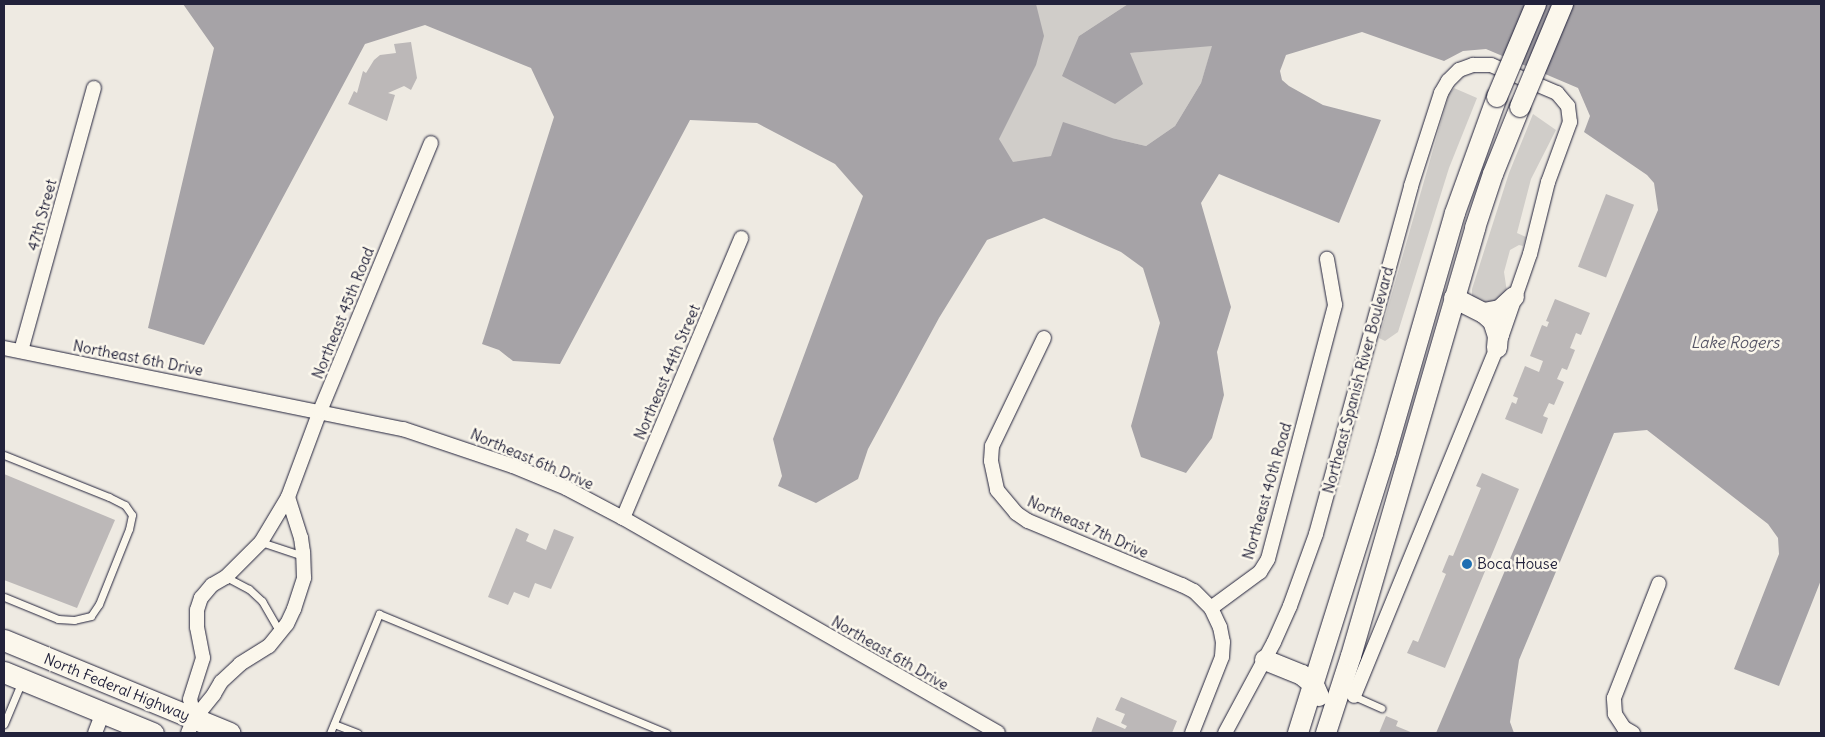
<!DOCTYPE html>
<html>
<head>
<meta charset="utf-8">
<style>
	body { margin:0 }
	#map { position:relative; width:1825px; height:737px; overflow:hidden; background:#eeeae2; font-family:Delius,sans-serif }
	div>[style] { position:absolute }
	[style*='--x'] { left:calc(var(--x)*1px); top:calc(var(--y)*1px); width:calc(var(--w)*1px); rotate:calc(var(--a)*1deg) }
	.green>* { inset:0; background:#d0cdc9 }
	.water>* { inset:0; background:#a6a3a7 }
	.building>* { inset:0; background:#bcb8b8; transform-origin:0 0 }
	.roads { filter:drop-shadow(0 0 1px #22223b) drop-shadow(0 0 1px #22223b) }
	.lane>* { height:7px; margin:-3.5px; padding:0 3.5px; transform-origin:3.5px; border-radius:3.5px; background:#fbf7ec }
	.street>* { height:14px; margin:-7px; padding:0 7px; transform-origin:7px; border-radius:7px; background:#fbf7ec }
	.secondary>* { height:20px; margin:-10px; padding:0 10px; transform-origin:10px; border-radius:10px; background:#fbf7ec }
	.primary>* { height:21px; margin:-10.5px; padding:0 10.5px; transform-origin:10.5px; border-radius:10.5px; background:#fbf7ec }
	.bridges { filter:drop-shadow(0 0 1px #22223b) drop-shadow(0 0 1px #22223b) }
	.secondary-bridge>* { height:20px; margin:-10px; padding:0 10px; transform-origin:10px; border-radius:10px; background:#fbf7ec }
	.dots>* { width:14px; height:14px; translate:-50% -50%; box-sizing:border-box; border:2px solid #fbf7ec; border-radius:50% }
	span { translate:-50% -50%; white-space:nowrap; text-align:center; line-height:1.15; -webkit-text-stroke:5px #fbf7ec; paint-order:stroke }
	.street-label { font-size:15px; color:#22223b }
	.poi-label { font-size:15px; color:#22223b }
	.left { translate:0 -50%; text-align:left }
	.water-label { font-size:16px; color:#575666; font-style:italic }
	.frame { position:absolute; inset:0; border:5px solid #22223b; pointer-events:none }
</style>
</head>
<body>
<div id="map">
	<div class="green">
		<div style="clip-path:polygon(589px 4px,1128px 4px,1079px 36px,1130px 53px,1213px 45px,1201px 83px,1175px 126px,1146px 146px,1112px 138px,1051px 156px,1013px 163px)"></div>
		<div style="clip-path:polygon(1454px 88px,1477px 98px,1449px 168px,1398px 332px,1385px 341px,1379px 338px,1449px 94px)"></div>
		<div style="clip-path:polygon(1533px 114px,1556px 130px,1531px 179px,1517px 233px,1526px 237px,1523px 246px,1519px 245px,1510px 250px,1504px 272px,1507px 292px,1499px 301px,1484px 305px,1472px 297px,1472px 289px,1509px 173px)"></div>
	</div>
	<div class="water">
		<div style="clip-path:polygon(183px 4px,1036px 4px,1044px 36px,1036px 65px,999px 139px,1013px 162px,1051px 156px,1063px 122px,1112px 138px,1146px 146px,1175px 126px,1201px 83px,1212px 46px,1130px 53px,1143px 84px,1115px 104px,1062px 76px,1079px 36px,1128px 4px,1821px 4px,1821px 580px,1779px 686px,1734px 669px,1779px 554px,1778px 538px,1768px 524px,1647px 430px,1614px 433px,1519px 660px,1510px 722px,1514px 733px,1436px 733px,1658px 210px,1654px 183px,1647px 175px,1584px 132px,1590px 116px,1578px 88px,1486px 49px,1463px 51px,1444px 61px,1362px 32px,1286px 55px,1280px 71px,1282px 80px,1289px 86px,1323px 105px,1381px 120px,1339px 223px,1219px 174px,1201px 203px,1231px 307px,1217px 352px,1224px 395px,1212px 438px,1186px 473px,1141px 457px,1131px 426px,1160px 323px,1143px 268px,1121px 252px,1044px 218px,987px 240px,939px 318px,868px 449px,858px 479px,816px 503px,778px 486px,782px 476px,773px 439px,863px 196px,835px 164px,757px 123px,690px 120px,560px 364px,513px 361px,499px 350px,482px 344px,554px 117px,531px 68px,425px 25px,365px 44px,204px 345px,148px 328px,214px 48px)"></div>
	</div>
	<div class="building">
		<div style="clip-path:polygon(411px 42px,417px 78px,411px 90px,404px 86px,388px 93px,395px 95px,387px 121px,348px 104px,354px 91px,357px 93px,363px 71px,366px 73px,374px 60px,380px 55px,396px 53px,394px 44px)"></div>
		<div style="left:1606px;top:194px;width:30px;height:78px;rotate:21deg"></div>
		<div style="clip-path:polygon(1555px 299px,1590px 313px,1581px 335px,1576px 333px,1570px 348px,1575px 350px,1567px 370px,1562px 368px,1557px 379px,1564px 382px,1554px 405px,1549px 403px,1543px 416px,1548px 418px,1542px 434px,1505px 419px,1512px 402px,1516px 404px,1518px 398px,1513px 396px,1525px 366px,1539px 372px,1543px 361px,1530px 356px,1542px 325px,1547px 327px,1549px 322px,1546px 321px)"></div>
		<div style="clip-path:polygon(1482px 473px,1519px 489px,1445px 668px,1407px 653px,1413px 640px,1418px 642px,1446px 574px,1442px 572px,1449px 555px,1453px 556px,1481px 488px,1476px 486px)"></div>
		<div style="clip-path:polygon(4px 474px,115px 520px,77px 608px,4px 580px)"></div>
		<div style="clip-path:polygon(516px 528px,529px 534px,526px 541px,546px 550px,554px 529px,574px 537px,551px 589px,535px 583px,529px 598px,514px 592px,508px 605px,488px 597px)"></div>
		<div style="clip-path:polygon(1121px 697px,1177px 721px,1172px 733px,1091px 733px,1097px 717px,1125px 729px,1127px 726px,1121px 723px,1125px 714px,1115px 710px)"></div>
		<div style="clip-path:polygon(1386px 716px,1398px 721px,1396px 726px,1413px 733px,1379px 733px)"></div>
	</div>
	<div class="roads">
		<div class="lane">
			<div style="--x:4;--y:455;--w:113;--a:21.8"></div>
			<div style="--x:109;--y:497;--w:18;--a:27"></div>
			<div style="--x:125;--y:505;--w:12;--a:55"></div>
			<div style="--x:132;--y:515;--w:14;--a:102"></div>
			<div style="--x:129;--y:529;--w:81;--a:111.8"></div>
			<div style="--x:99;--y:604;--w:14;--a:124"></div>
			<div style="--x:91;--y:616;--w:17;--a:167"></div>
			<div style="--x:74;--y:620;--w:16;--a:-176"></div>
			<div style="--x:58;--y:619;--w:58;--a:-157.8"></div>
			<div style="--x:261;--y:542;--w:44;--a:18.4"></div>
			<div style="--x:226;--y:577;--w:26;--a:28"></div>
			<div style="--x:249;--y:589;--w:18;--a:43"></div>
			<div style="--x:262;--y:601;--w:36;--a:60"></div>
			<div style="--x:1354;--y:696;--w:30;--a:24"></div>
			<div style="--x:4;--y:724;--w:47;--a:-67.3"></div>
			<div style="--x:334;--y:724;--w:25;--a:21"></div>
			<div style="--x:330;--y:733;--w:129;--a:-67.6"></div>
			<div style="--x:379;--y:614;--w:311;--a:22.5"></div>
		</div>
		<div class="street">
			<div style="--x:1044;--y:338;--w:120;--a:115.7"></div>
			<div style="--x:992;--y:446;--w:15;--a:94"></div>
			<div style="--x:991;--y:461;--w:30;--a:78"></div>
			<div style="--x:997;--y:490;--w:30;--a:50"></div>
			<div style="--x:1016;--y:513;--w:14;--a:34"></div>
			<div style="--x:1028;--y:521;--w:167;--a:22.6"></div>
			<div style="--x:1182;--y:585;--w:13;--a:27"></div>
			<div style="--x:1194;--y:591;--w:24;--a:45"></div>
			<div style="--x:1211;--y:608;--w:21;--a:65"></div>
			<div style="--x:1220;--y:627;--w:15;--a:79"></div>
			<div style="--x:1223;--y:642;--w:15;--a:94"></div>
			<div style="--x:1222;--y:657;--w:82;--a:111.5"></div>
			<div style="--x:4;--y:348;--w:407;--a:11.5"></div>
			<div style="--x:403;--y:429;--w:116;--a:18.6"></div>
			<div style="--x:513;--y:466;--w:57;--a:22.5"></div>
			<div style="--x:566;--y:488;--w:64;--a:27.8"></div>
			<div style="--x:623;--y:518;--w:432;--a:29.8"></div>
			<div style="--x:21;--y:351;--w:273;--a:-74.5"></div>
			<div style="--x:623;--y:518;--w:304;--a:-67.1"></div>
			<div style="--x:1211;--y:608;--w:61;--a:-36.3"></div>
			<div style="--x:1260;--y:572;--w:15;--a:-58"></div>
			<div style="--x:1268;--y:559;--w:263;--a:-75.2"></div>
			<div style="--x:1335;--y:305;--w:47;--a:-99.9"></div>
			<div style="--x:194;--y:719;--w:20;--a:-101"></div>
			<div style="--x:190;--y:699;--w:43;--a:-72.4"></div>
			<div style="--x:203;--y:658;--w:32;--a:-101"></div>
			<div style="--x:197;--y:627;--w:17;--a:-90"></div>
			<div style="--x:197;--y:610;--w:13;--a:-72"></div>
			<div style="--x:201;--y:598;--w:17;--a:-50"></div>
			<div style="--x:212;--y:585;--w:16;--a:-30"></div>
			<div style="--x:226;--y:577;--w:49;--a:-45"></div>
			<div style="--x:261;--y:542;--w:52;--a:-59"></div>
			<div style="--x:288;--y:497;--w:92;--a:-69.6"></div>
			<div style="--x:320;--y:411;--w:290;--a:-67.5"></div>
			<div style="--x:95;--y:733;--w:22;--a:-69"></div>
			<div style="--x:188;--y:733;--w:15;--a:-67"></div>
			<div style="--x:194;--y:719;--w:32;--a:-51"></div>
			<div style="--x:214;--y:694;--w:14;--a:-60"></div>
			<div style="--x:221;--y:682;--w:26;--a:-43"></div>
			<div style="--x:240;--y:664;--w:34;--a:-32"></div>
			<div style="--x:269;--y:646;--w:28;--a:-51"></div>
			<div style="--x:287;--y:624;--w:17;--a:-65"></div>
			<div style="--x:294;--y:609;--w:33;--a:-72"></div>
			<div style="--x:304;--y:578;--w:26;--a:-92"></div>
			<div style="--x:303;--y:552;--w:14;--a:-98"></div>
			<div style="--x:301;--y:538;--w:43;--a:-107.6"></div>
			<div style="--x:1225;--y:733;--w:103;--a:-61.7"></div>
			<div style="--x:1274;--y:642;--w:39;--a:-66"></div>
			<div style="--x:1290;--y:606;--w:77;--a:-70.1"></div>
			<div style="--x:1316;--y:534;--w:361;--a:-74.7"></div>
			<div style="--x:1411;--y:186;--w:98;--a:-72.1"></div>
			<div style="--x:1441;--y:93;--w:14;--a:-60"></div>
			<div style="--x:1448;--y:81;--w:16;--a:-45"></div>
			<div style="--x:1459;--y:70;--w:15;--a:-20"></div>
			<div style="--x:1473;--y:65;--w:18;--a:0"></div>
			<div style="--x:1491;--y:65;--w:72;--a:23"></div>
			<div style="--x:1557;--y:93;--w:17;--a:50"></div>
			<div style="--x:1568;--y:106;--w:16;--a:83"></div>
			<div style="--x:1570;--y:122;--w:64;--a:110.1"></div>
			<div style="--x:1548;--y:182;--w:74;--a:104"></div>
			<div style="--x:1530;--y:254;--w:86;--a:109.1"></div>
			<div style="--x:1502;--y:335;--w:390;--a:112.3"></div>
			<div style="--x:1633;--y:733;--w:10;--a:-151"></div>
			<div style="--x:1624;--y:728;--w:17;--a:-123"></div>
			<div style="--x:1615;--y:714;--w:16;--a:-94"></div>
			<div style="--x:1614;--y:698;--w:123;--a:-68.6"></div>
		</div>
		<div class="secondary">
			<div style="--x:1454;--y:298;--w:34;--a:27"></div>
			<div style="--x:1484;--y:313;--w:12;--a:42"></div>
			<div style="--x:1493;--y:321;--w:16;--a:72"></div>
			<div style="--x:1498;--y:336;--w:12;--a:95"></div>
			<div style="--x:1484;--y:313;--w:16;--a:-11"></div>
			<div style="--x:1500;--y:310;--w:19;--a:-43"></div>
			<div style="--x:1265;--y:660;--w:40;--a:22"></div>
			<div style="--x:1302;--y:675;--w:16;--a:40"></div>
			<div style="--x:1314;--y:685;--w:12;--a:66"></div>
			<div style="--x:1298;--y:733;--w:294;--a:-72.6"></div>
			<div style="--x:1386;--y:452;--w:249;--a:-73.9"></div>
			<div style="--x:1455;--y:213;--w:123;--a:-70.1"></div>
			<div style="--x:1326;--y:733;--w:81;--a:-72"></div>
			<div style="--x:1351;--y:656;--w:446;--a:-73.8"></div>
			<div style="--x:1475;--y:228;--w:57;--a:-71.6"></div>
			<div style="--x:1493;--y:174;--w:72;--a:-68.1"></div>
		</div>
		<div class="primary">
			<div style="--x:4;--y:640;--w:244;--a:22.4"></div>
			<div style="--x:4;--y:672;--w:161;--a:22.3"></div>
		</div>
	</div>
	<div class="bridges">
		<div class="secondary-bridge">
			<div style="--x:1497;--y:97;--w:101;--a:-67.2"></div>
			<div style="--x:1520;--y:107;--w:112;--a:-67.3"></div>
		</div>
	</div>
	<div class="dots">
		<div style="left:1467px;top:564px;background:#1f6fb2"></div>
	</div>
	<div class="street-label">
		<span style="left:42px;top:215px;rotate:-75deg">47th Street</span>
		<span style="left:343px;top:313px;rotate:-68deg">Northeast 45th Road</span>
		<span style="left:138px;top:358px;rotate:11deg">Northeast 6th Drive</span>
		<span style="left:667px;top:372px;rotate:-67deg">Northeast 44th Street</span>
		<span style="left:1358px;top:380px;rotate:-75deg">Northeast Spanish River Boulevard</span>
		<span style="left:532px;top:459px;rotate:23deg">Northeast 6th Drive</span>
		<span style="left:1267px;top:491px;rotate:-74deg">Northeast 40th Road</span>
		<span style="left:1088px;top:527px;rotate:24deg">Northeast 7th Drive</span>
		<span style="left:890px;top:653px;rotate:30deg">Northeast 6th Drive</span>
		<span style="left:117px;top:687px;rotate:22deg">North Federal Highway</span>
	</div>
	<div class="poi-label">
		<span class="left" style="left:1477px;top:564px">Boca House</span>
	</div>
	<div class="water-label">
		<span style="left:1735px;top:342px">Lake Rogers</span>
	</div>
	<div class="frame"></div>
</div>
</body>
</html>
